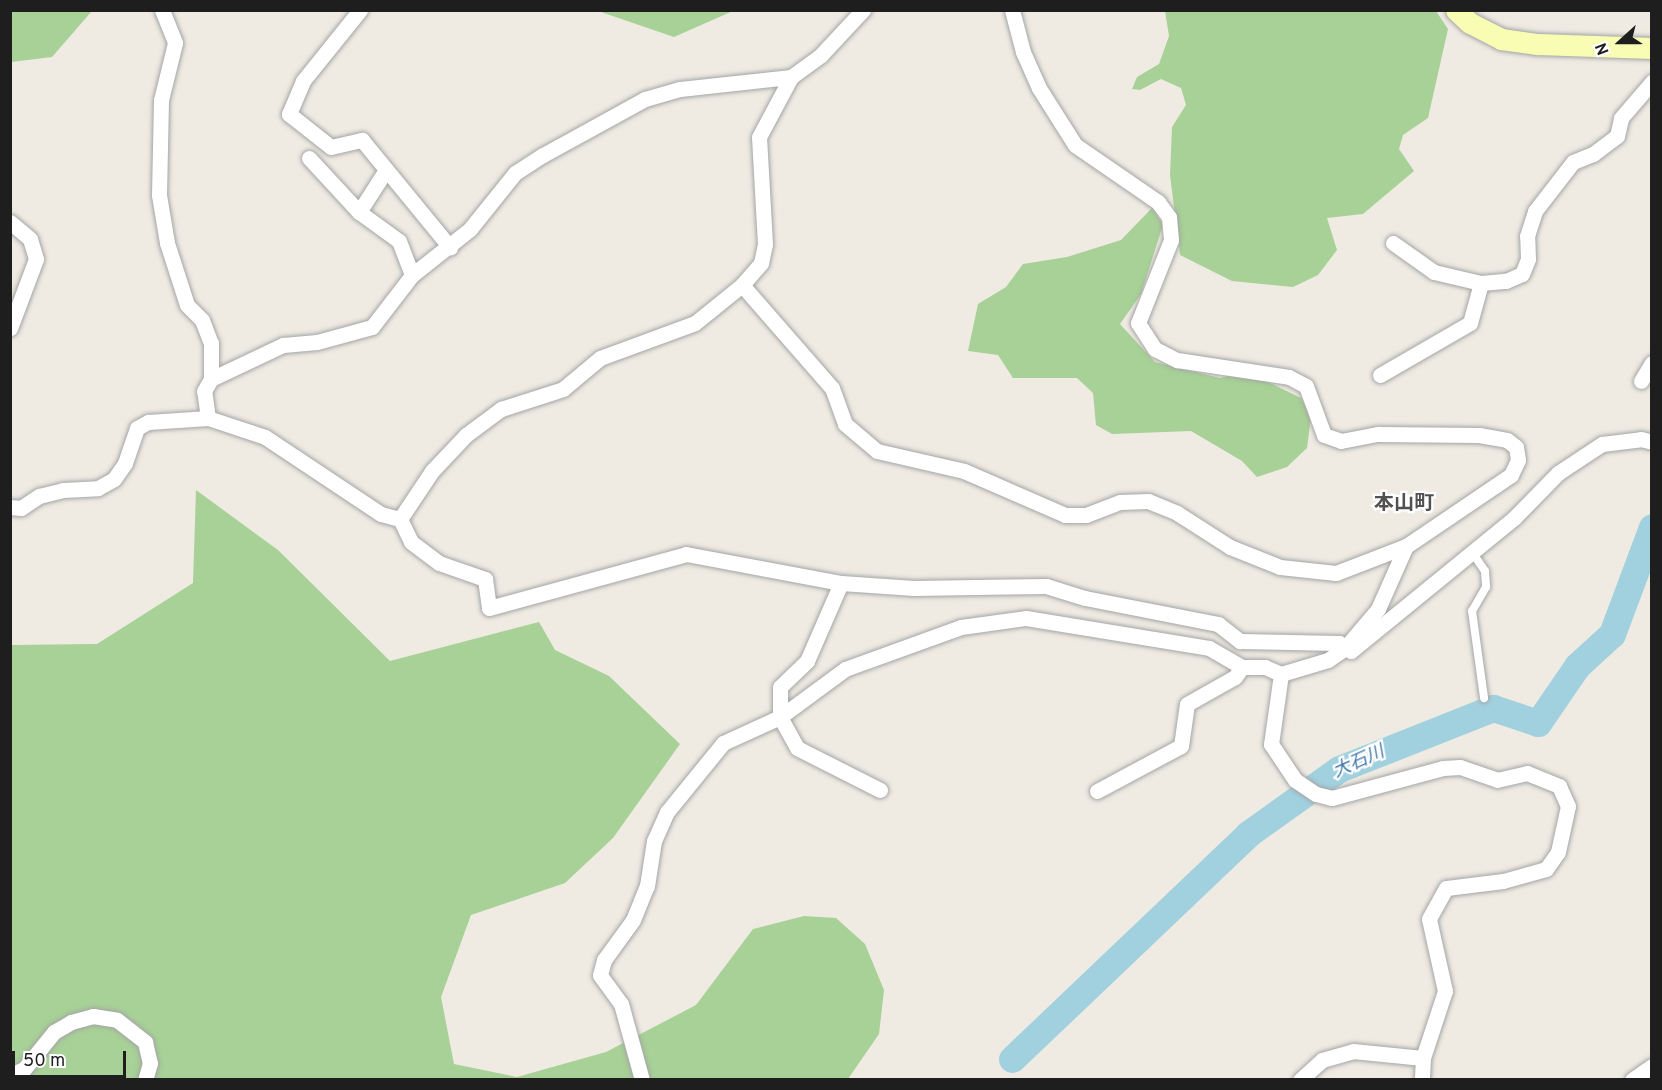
<!DOCTYPE html>
<html>
<head>
<meta charset="utf-8">
<style>
	body { margin:0 }
	#map { position:relative; width:1662px; height:1090px; overflow:hidden; background:#efebe3; font-family:Overpass,"Noto Sans JP",sans-serif }
	div>[style] { position:absolute }
	[style*='--x'] { left:calc(var(--x)*1px); top:calc(var(--y)*1px); width:calc(var(--w)*1px); rotate:calc(var(--a)*1deg) }
	.forest>* { inset:0; background:#a7d196 }
	.river>* { height:27px; margin:-13.5px; padding:0 13.5px; transform-origin:13.5px; border-radius:13.5px; background:#a1d1df }
	.roads { filter:drop-shadow(0 0 2px #a5a5a5) drop-shadow(0 0 2px #a5a5a5) }
	.service>* { height:8px; margin:-4px; padding:0 4px; transform-origin:4px; border-radius:4px; background:#fff }
	.minor>* { height:15px; margin:-7.5px; padding:0 7.5px; transform-origin:7.5px; border-radius:7.5px; background:#fff }
	.secondary>* { height:21px; margin:-10.5px; padding:0 10.5px; transform-origin:10.5px; border-radius:10.5px; background:#f9fdb4 }
	span { translate:-50% -50%; white-space:nowrap; text-align:center; line-height:1.15; -webkit-text-stroke:4.5px #fff; paint-order:stroke }
	.water-label { font-size:18px; color:#4277aa; font-style:italic }
	.quarter-label { font-size:20px; color:#515151; font-weight:700 }
	.frame { position:absolute; inset:0; border:12px solid #1e1e1e; pointer-events:none }
	.north { position:absolute; left:1590px; top:12px; width:60px; height:60px; -webkit-text-stroke:4px #fff; paint-order:stroke; rotate:249deg; font-size:16px; font-weight:700; line-height:24px; text-align:center; color:#1e1e1e }
	.north::after { content:''; display:block; margin:auto; width:21px; height:27px; background:#1e1e1e; clip-path:polygon(50% 0,100% 100%,50% 72%,0 100%) }
	.scale { position:absolute; left:12px; top:1051px; width:114px; height:27px; box-sizing:border-box; border:3px solid #1e1e1e; border-top:0; padding-left:8px; font-size:18px; line-height:21px; white-space:nowrap; color:#1e1e1e; -webkit-text-stroke:4px #fff; paint-order:stroke }
</style>
</head>
<body>
<div id="map">
	<div class="forest">
		<div style="clip-path:polygon(10px 11px,11px 10px,92px 11px,52px 57px,11px 62px)"></div>
		<div style="clip-path:polygon(598px 11px,733px 10px,733px 11px,674px 37px)"></div>
		<div style="clip-path:polygon(1165px 11px,1436px 11px,1448px 29px,1428px 118px,1403px 135px,1399px 149px,1414px 171px,1363px 214px,1327px 218px,1337px 250px,1318px 275px,1293px 287px,1232px 281px,1180px 255px,1170px 175px,1172px 127px,1186px 105px,1181px 88px,1161px 79px,1140px 90px,1132px 89px,1137px 77px,1159px 64px,1169px 36px)"></div>
		<div style="clip-path:polygon(1152px 208px,1163px 225px,1141px 294px,1120px 324px,1155px 362px,1220px 378px,1247px 372px,1301px 398px,1311px 417px,1307px 448px,1287px 467px,1257px 477px,1242px 461px,1191px 431px,1112px 434px,1096px 425px,1093px 393px,1077px 378px,1013px 378px,998px 355px,968px 351px,978px 304px,1006px 287px,1023px 264px,1067px 257px,1121px 240px)"></div>
		<div style="clip-path:polygon(196px 490px,278px 550px,390px 661px,539px 622px,555px 650px,609px 676px,680px 744px,613px 838px,565px 883px,471px 915px,441px 997px,454px 1064px,517px 1077px,606px 1052px,696px 1005px,753px 929px,804px 916px,836px 918px,865px 944px,884px 990px,879px 1034px,848px 1079px,11px 1079px,10px 645px,97px 644px,193px 583px)"></div>
	</div>
	<div class="river">
		<div style="--x:1012;--y:1059;--w:326;--a:-43.6"></div>
		<div style="--x:1248;--y:834;--w:112;--a:-35.5"></div>
		<div style="--x:1339;--y:769;--w:166;--a:-21.6"></div>
		<div style="--x:1493;--y:708;--w:47;--a:18.4"></div>
		<div style="--x:1538;--y:723;--w:69;--a:-55.6"></div>
		<div style="--x:1577;--y:666;--w:47;--a:-42.4"></div>
		<div style="--x:1612;--y:634;--w:114;--a:-69.5"></div>
	</div>
	<div class="roads">
		<div class="service">
			<div style="--x:1472;--y:552;--w:23;--a:56"></div>
			<div style="--x:1485;--y:571;--w:16;--a:86"></div>
			<div style="--x:1486;--y:587;--w:28;--a:120"></div>
			<div style="--x:1472;--y:611;--w:88;--a:82.1"></div>
		</div>
		<div class="minor">
			<div style="--x:162;--y:10;--w:35;--a:68"></div>
			<div style="--x:175;--y:43;--w:59;--a:103.8"></div>
			<div style="--x:161;--y:100;--w:95;--a:91.2"></div>
			<div style="--x:159;--y:195;--w:49;--a:80.5"></div>
			<div style="--x:167;--y:243;--w:65;--a:72.1"></div>
			<div style="--x:187;--y:305;--w:21;--a:45"></div>
			<div style="--x:202;--y:320;--w:25;--a:69"></div>
			<div style="--x:211;--y:343;--w:36;--a:90"></div>
			<div style="--x:360;--y:10;--w:91;--a:128.8"></div>
			<div style="--x:303;--y:81;--w:36;--a:113"></div>
			<div style="--x:289;--y:114;--w:53;--a:38.2"></div>
			<div style="--x:331;--y:147;--w:32;--a:-13"></div>
			<div style="--x:362;--y:140;--w:139;--a:50.6"></div>
			<div style="--x:1012;--y:10;--w:43;--a:75.3"></div>
			<div style="--x:1023;--y:52;--w:39;--a:66"></div>
			<div style="--x:1039;--y:88;--w:67;--a:57.7"></div>
			<div style="--x:1075;--y:145;--w:101;--a:34.5"></div>
			<div style="--x:1158;--y:202;--w:19;--a:54"></div>
			<div style="--x:1169;--y:217;--w:23;--a:85"></div>
			<div style="--x:1171;--y:240;--w:89;--a:111.7"></div>
			<div style="--x:1138;--y:323;--w:31;--a:57"></div>
			<div style="--x:1155;--y:349;--w:25;--a:27"></div>
			<div style="--x:1177;--y:360;--w:113;--a:8.6"></div>
			<div style="--x:1289;--y:377;--w:19;--a:28"></div>
			<div style="--x:1306;--y:386;--w:52;--a:69.8"></div>
			<div style="--x:1324;--y:435;--w:18;--a:19"></div>
			<div style="--x:1341;--y:441;--w:38;--a:-11"></div>
			<div style="--x:1378;--y:434;--w:101;--a:0.6"></div>
			<div style="--x:1479;--y:435;--w:28;--a:10"></div>
			<div style="--x:1507;--y:440;--w:11;--a:38"></div>
			<div style="--x:1516;--y:447;--w:13;--a:81"></div>
			<div style="--x:1518;--y:460;--w:17;--a:115"></div>
			<div style="--x:1511;--y:475;--w:127;--a:145.9"></div>
			<div style="--x:1406;--y:546;--w:69;--a:114"></div>
			<div style="--x:1378;--y:609;--w:51;--a:130.2"></div>
			<div style="--x:1345;--y:648;--w:21;--a:145"></div>
			<div style="--x:1328;--y:660;--w:49;--a:163.4"></div>
			<div style="--x:1281;--y:674;--w:71;--a:98.1"></div>
			<div style="--x:1271;--y:744;--w:43;--a:56.3"></div>
			<div style="--x:1295;--y:780;--w:25;--a:34"></div>
			<div style="--x:1316;--y:794;--w:16;--a:14"></div>
			<div style="--x:1332;--y:798;--w:115;--a:-15.1"></div>
			<div style="--x:1443;--y:768;--w:17;--a:-3"></div>
			<div style="--x:1460;--y:767;--w:39;--a:19"></div>
			<div style="--x:1497;--y:780;--w:31;--a:-13"></div>
			<div style="--x:1527;--y:773;--w:35;--a:22"></div>
			<div style="--x:1559;--y:786;--w:22;--a:66"></div>
			<div style="--x:1568;--y:806;--w:47;--a:102.3"></div>
			<div style="--x:1558;--y:852;--w:21;--a:125"></div>
			<div style="--x:1546;--y:869;--w:45;--a:164.4"></div>
			<div style="--x:1503;--y:881;--w:57;--a:173"></div>
			<div style="--x:1446;--y:888;--w:35;--a:119"></div>
			<div style="--x:1429;--y:919;--w:74;--a:77.5"></div>
			<div style="--x:1445;--y:991;--w:71;--a:108.2"></div>
			<div style="--x:1423;--y:1058;--w:22;--a:93"></div>
			<div style="--x:309;--y:158;--w:74;--a:47.2"></div>
			<div style="--x:359;--y:212;--w:49;--a:35.9"></div>
			<div style="--x:399;--y:241;--w:36;--a:69"></div>
			<div style="--x:359;--y:212;--w:50;--a:-57.3"></div>
			<div style="--x:10;--y:222;--w:26;--a:40"></div>
			<div style="--x:30;--y:239;--w:21;--a:73"></div>
			<div style="--x:36;--y:259;--w:74;--a:110.6"></div>
			<div style="--x:1393;--y:243;--w:50;--a:35.3"></div>
			<div style="--x:1434;--y:272;--w:48;--a:13.2"></div>
			<div style="--x:1481;--y:283;--w:25;--a:-5"></div>
			<div style="--x:1506;--y:281;--w:17;--a:-24"></div>
			<div style="--x:1522;--y:274;--w:16;--a:-68"></div>
			<div style="--x:1528;--y:259;--w:23;--a:-92"></div>
			<div style="--x:1527;--y:236;--w:26;--a:-72"></div>
			<div style="--x:1535;--y:211;--w:62;--a:-52.2"></div>
			<div style="--x:1573;--y:162;--w:22;--a:-22"></div>
			<div style="--x:1593;--y:154;--w:30;--a:-37"></div>
			<div style="--x:1617;--y:136;--w:18;--a:-77"></div>
			<div style="--x:1621;--y:118;--w:48;--a:-49.3"></div>
			<div style="--x:742;--y:285;--w:137;--a:48.9"></div>
			<div style="--x:832;--y:388;--w:38;--a:70"></div>
			<div style="--x:845;--y:424;--w:42;--a:40.2"></div>
			<div style="--x:877;--y:451;--w:89;--a:12.9"></div>
			<div style="--x:964;--y:471;--w:110;--a:23.5"></div>
			<div style="--x:1065;--y:515;--w:21;--a:0"></div>
			<div style="--x:1086;--y:515;--w:36;--a:-21"></div>
			<div style="--x:1120;--y:502;--w:28;--a:-2"></div>
			<div style="--x:1148;--y:501;--w:31;--a:22"></div>
			<div style="--x:1177;--y:513;--w:63;--a:32.7"></div>
			<div style="--x:1230;--y:547;--w:54;--a:21.8"></div>
			<div style="--x:1280;--y:567;--w:56;--a:6.1"></div>
			<div style="--x:1336;--y:573;--w:75;--a:-21.1"></div>
			<div style="--x:1380;--y:375;--w:104;--a:-30"></div>
			<div style="--x:1470;--y:323;--w:41;--a:-74.6"></div>
			<div style="--x:1641;--y:381;--w:21;--a:-59"></div>
			<div style="--x:208;--y:418;--w:27;--a:-98"></div>
			<div style="--x:204;--y:391;--w:14;--a:-60"></div>
			<div style="--x:211;--y:379;--w:80;--a:-25.3"></div>
			<div style="--x:283;--y:345;--w:34;--a:-5"></div>
			<div style="--x:317;--y:342;--w:57;--a:-15.3"></div>
			<div style="--x:372;--y:327;--w:66;--a:-52.4"></div>
			<div style="--x:412;--y:275;--w:74;--a:-38.4"></div>
			<div style="--x:470;--y:229;--w:72;--a:-51.2"></div>
			<div style="--x:515;--y:173;--w:33;--a:-33"></div>
			<div style="--x:543;--y:155;--w:116;--a:-28.8"></div>
			<div style="--x:645;--y:99;--w:36;--a:-16"></div>
			<div style="--x:680;--y:89;--w:112;--a:-6.2"></div>
			<div style="--x:10;--y:507;--w:11;--a:5"></div>
			<div style="--x:21;--y:508;--w:22;--a:-34"></div>
			<div style="--x:39;--y:496;--w:25;--a:-14"></div>
			<div style="--x:63;--y:490;--w:35;--a:-3"></div>
			<div style="--x:98;--y:488;--w:18;--a:-29"></div>
			<div style="--x:114;--y:479;--w:19;--a:-55"></div>
			<div style="--x:125;--y:463;--w:37;--a:-71"></div>
			<div style="--x:137;--y:428;--w:13;--a:-29"></div>
			<div style="--x:148;--y:422;--w:60;--a:-3.8"></div>
			<div style="--x:208;--y:418;--w:60;--a:18.4"></div>
			<div style="--x:265;--y:437;--w:139;--a:33.6"></div>
			<div style="--x:381;--y:514;--w:20;--a:15"></div>
			<div style="--x:400;--y:519;--w:58;--a:-56.3"></div>
			<div style="--x:432;--y:471;--w:50;--a:-46.6"></div>
			<div style="--x:466;--y:435;--w:44;--a:-36.6"></div>
			<div style="--x:501;--y:409;--w:65;--a:-17.9"></div>
			<div style="--x:563;--y:389;--w:48;--a:-40"></div>
			<div style="--x:600;--y:358;--w:101;--a:-20.2"></div>
			<div style="--x:695;--y:323;--w:60;--a:-39"></div>
			<div style="--x:742;--y:285;--w:29;--a:-49"></div>
			<div style="--x:761;--y:263;--w:19;--a:-78"></div>
			<div style="--x:765;--y:244;--w:107;--a:-93.2"></div>
			<div style="--x:759;--y:137;--w:68;--a:-61.9"></div>
			<div style="--x:791;--y:77;--w:37;--a:-36"></div>
			<div style="--x:821;--y:55;--w:62;--a:-47"></div>
			<div style="--x:400;--y:519;--w:25;--a:64"></div>
			<div style="--x:411;--y:542;--w:35;--a:37"></div>
			<div style="--x:439;--y:563;--w:49;--a:19.2"></div>
			<div style="--x:485;--y:579;--w:29;--a:82"></div>
			<div style="--x:489;--y:608;--w:204;--a:-15.3"></div>
			<div style="--x:686;--y:554;--w:158;--a:10.6"></div>
			<div style="--x:841;--y:583;--w:73;--a:3.9"></div>
			<div style="--x:914;--y:588;--w:132;--a:-0.9"></div>
			<div style="--x:1046;--y:586;--w:41;--a:17.1"></div>
			<div style="--x:1085;--y:598;--w:136;--a:11.1"></div>
			<div style="--x:1218;--y:624;--w:28;--a:38"></div>
			<div style="--x:1240;--y:641;--w:99;--a:1.2"></div>
			<div style="--x:1339;--y:643;--w:14;--a:34"></div>
			<div style="--x:1351;--y:651;--w:210;--a:-39.2"></div>
			<div style="--x:1514;--y:518;--w:63;--a:-45.6"></div>
			<div style="--x:1558;--y:473;--w:53;--a:-33.4"></div>
			<div style="--x:1602;--y:444;--w:39;--a:-7"></div>
			<div style="--x:1641;--y:439;--w:11;--a:15"></div>
			<div style="--x:841;--y:583;--w:85;--a:113.6"></div>
			<div style="--x:807;--y:661;--w:37;--a:136"></div>
			<div style="--x:780;--y:687;--w:30;--a:90"></div>
			<div style="--x:780;--y:717;--w:35;--a:61"></div>
			<div style="--x:797;--y:748;--w:93;--a:26.8"></div>
			<div style="--x:1097;--y:791;--w:95;--a:-28.2"></div>
			<div style="--x:1181;--y:746;--w:42;--a:-81.9"></div>
			<div style="--x:1187;--y:704;--w:55;--a:-29.4"></div>
			<div style="--x:1235;--y:677;--w:12;--a:-55"></div>
			<div style="--x:10;--y:1075;--w:15;--a:-23"></div>
			<div style="--x:24;--y:1069;--w:48;--a:-51"></div>
			<div style="--x:54;--y:1032;--w:20;--a:-30"></div>
			<div style="--x:71;--y:1022;--w:23;--a:-15"></div>
			<div style="--x:93;--y:1016;--w:24;--a:9"></div>
			<div style="--x:117;--y:1020;--w:36;--a:38"></div>
			<div style="--x:145;--y:1042;--w:22;--a:77"></div>
			<div style="--x:150;--y:1063;--w:18;--a:106"></div>
			<div style="--x:642;--y:1080;--w:79;--a:-105.4"></div>
			<div style="--x:621;--y:1004;--w:36;--a:-126"></div>
			<div style="--x:600;--y:975;--w:16;--a:-75"></div>
			<div style="--x:604;--y:960;--w:49;--a:-54.1"></div>
			<div style="--x:633;--y:920;--w:37;--a:-68"></div>
			<div style="--x:647;--y:886;--w:46;--a:-81.2"></div>
			<div style="--x:654;--y:841;--w:32;--a:-66"></div>
			<div style="--x:667;--y:812;--w:89;--a:-50.9"></div>
			<div style="--x:723;--y:743;--w:63;--a:-24.5"></div>
			<div style="--x:780;--y:717;--w:81;--a:-36.4"></div>
			<div style="--x:845;--y:669;--w:123;--a:-19.9"></div>
			<div style="--x:961;--y:627;--w:66;--a:-7.9"></div>
			<div style="--x:1026;--y:618;--w:185;--a:9.3"></div>
			<div style="--x:1209;--y:648;--w:38;--a:30"></div>
			<div style="--x:1242;--y:667;--w:23;--a:0"></div>
			<div style="--x:1265;--y:667;--w:17;--a:24"></div>
			<div style="--x:1300;--y:1080;--w:30;--a:-42"></div>
			<div style="--x:1322;--y:1060;--w:32;--a:-16"></div>
			<div style="--x:1353;--y:1051;--w:70;--a:5.7"></div>
			<div style="--x:1632;--y:1080;--w:24;--a:-35"></div>
		</div>
		<div class="secondary">
			<div style="--x:1456;--y:10;--w:19;--a:43"></div>
			<div style="--x:1470;--y:23;--w:35;--a:27"></div>
			<div style="--x:1501;--y:39;--w:37;--a:8"></div>
			<div style="--x:1538;--y:44;--w:114;--a:2"></div>
		</div>
	</div>
	<div class="water-label">
		<span style="left:1359px;top:763px;rotate:-24deg">大石川</span>
	</div>
	<div class="quarter-label">
		<span style="left:1404px;top:504px">本山町</span>
	</div>
	<div class="frame"></div>
	<div class="north">N</div>
	<div class="scale">50 m</div>
</div>
</body>
</html>
